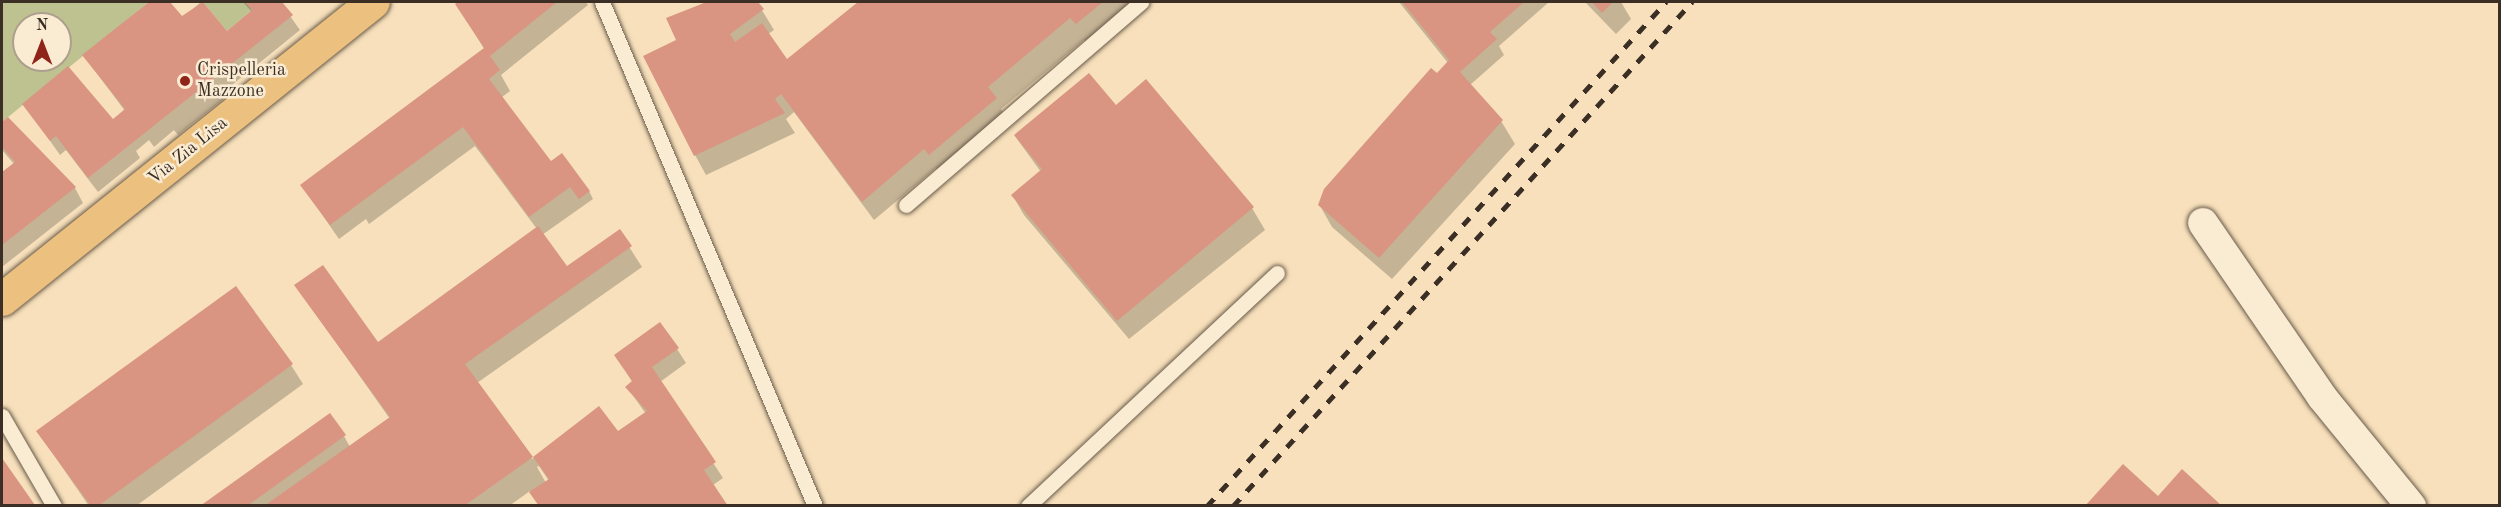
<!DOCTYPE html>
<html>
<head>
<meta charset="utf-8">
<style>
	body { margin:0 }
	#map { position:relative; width:2501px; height:507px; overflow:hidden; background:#f7e0bb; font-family:"Old Standard TT",serif }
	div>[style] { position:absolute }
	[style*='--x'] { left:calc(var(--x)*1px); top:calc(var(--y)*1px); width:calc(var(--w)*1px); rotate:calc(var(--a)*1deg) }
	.green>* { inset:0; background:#bec290 }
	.shadow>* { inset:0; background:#0003 }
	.building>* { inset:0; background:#d99582 }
	.roads { filter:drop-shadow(0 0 2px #695a4a) drop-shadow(0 0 2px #695a4a) }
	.service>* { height:15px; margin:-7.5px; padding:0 7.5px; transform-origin:7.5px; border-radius:7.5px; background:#faebd3 }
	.minor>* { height:30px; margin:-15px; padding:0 15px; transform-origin:15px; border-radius:15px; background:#faebd3 }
	.primary>* { height:33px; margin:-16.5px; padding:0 16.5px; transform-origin:16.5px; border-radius:16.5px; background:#ecc07e }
	.rail>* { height:4.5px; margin-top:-2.25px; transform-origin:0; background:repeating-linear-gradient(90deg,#3a2e25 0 10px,transparent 0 20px) }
	.dots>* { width:16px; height:16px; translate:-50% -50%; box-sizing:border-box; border:3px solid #faebd3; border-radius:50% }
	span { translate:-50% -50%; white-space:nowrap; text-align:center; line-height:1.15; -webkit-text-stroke:5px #faebd3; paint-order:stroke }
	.poi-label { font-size:18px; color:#3a2e25 }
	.left { translate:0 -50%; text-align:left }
	.street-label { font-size:18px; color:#3a2e25 }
	.frame { position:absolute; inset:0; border:3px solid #3a2e25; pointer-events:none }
	.north { position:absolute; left:12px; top:12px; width:60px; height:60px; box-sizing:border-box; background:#faebd3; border:2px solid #ad9f8d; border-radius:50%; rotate:0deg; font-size:16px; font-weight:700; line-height:24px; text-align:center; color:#3a2e25 }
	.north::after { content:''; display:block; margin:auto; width:21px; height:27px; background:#8f2418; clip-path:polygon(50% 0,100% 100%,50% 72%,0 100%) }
</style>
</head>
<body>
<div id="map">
	<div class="green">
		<div style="clip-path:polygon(evenodd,2px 2px,149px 2px,2px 122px,2px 2px,24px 24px,60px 24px,60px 60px,24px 60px,24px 24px)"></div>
		<div style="clip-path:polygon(203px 2px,245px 2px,252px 10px,227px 31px)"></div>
	</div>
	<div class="shadow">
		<div style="clip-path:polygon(151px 2px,168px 2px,182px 18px,201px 2px,227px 33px,252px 12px,243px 2px,280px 2px,300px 30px,232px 85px,235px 90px,178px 135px,174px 130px,154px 147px,149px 140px,136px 151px,140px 158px,98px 192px,66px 150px,60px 155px,24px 104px,117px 126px,125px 111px,84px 56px)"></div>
		<div style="clip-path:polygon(evenodd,461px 2px,586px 2px,588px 5px,501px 75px,510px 91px,502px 97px,551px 163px,589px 191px,593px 199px,542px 235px,567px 268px,619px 231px,642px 267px,477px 383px,532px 459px,599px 408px,618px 434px,646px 414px,627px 387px,633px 383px,616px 355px,677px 349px,686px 363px,660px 382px,723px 478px,713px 485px,539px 506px,530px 491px,509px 506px,203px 506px,344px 436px,350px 447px,390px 419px,296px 286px,378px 344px,537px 229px,475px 146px,369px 224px,366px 219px,339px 239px,302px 186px,485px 50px,457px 4px,461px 2px,539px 466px,549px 481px,546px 483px,537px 467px,539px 466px)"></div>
		<div style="clip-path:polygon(705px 2px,757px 2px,774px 30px,768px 34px,787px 62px,860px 2px,1142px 2px,1090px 46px,1084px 40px,1001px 109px,1007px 119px,941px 173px,936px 168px,874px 220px,794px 112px,786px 119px,795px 133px,706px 175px,695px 155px,678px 41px,707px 4px)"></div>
		<div style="clip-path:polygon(1399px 2px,1549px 2px,1499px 46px,1504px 55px,1470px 85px,1501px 121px,1515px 144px,1392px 279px,1332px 227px,1319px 204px,1448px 63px)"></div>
		<div style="clip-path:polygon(1585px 2px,1621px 2px,1631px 19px,1616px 34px)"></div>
		<div style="clip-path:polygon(7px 119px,75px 188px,83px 203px,2px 267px,2px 174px,14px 164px,2px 150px,2px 124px)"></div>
		<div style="clip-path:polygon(1015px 136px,1252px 208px,1265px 230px,1129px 339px,1024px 215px,1013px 196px,1041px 172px)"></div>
		<div style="clip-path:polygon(291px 365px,303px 384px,136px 506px,89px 506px,38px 432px)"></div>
		<div style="clip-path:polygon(2px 461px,33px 505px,2px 506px)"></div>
	</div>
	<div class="building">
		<div style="clip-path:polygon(149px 2px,170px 2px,182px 16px,203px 2px,227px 31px,252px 10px,245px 2px,282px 2px,293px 15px,88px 178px,56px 136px,50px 141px,22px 104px,68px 66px,113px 119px,125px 109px,82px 55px)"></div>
		<div style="clip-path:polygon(458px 2px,557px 2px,490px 56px,500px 70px,489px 79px,551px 161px,562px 153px,590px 191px,579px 199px,570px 187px,529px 217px,463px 127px,330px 225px,300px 185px,484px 48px,455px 4px)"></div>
		<div style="clip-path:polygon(704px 2px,758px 2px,764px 9px,730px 34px,735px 42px,762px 23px,787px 59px,858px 2px,1103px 2px,1076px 24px,1070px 18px,988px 87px,997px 98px,929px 155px,924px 149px,862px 202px,781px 94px,775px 99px,785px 113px,694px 156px,643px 56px,676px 40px,666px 18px,704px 3px)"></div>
		<div style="clip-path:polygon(1402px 2px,1524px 2px,1490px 32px,1497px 39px,1460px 72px,1503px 120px,1379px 258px,1318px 205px,1324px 189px,1431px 68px,1437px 73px,1449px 60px)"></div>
		<div style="clip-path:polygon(1592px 2px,1613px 2px,1602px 13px)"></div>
		<div style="clip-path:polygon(1089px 73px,1116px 105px,1146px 79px,1254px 207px,1117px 321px,1011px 195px,1042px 169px,1014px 135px)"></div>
		<div style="clip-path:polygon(8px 117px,76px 187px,2px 245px,2px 172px,15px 162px,2px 147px,2px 122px)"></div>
		<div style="clip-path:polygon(538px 226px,567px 266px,620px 229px,632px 246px,465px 364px,533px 457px,464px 506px,264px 506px,390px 417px,294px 285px,323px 265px,378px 342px)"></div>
		<div style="clip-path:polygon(236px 286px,293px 364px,98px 506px,91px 506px,36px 431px)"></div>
		<div style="clip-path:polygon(660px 322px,679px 348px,652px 367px,716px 462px,704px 470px,728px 506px,539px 506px,529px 492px,549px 479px,533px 457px,599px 406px,618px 431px,647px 411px,625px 387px,632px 381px,614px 355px)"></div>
		<div style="clip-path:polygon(330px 413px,346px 435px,247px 506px,200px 506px)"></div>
		<div style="clip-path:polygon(2px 458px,35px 505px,33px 506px,2px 506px)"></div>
		<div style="clip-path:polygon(2123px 464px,2158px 496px,2182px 469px,2222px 506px,2085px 506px)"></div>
	</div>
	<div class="roads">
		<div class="service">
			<div style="--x:602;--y:2;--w:547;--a:67.09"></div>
			<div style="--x:906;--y:205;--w:311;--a:-40.8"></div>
			<div style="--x:2;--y:416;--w:104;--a:60"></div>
			<div style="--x:1028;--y:506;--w:341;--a:-43.1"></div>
		</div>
		<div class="minor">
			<div style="--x:2203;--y:223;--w:211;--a:55.6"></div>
			<div style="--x:2322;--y:397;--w:141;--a:50.8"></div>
		</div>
		<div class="primary">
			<div style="--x:2;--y:299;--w:475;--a:-38.7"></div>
		</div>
	</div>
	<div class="rail">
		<div style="--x:1207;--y:506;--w:682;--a:-47.68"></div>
		<div style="--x:1233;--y:506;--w:682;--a:-47.68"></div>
	</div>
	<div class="dots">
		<div style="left:185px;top:81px;background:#8f2418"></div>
	</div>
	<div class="poi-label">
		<span class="left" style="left:197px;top:81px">Crispelleria<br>Mazzone</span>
	</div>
	<div class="street-label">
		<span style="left:188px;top:151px;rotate:-39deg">Via Zia Lisa</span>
	</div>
	<div class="frame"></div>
	<div class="north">N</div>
</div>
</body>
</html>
